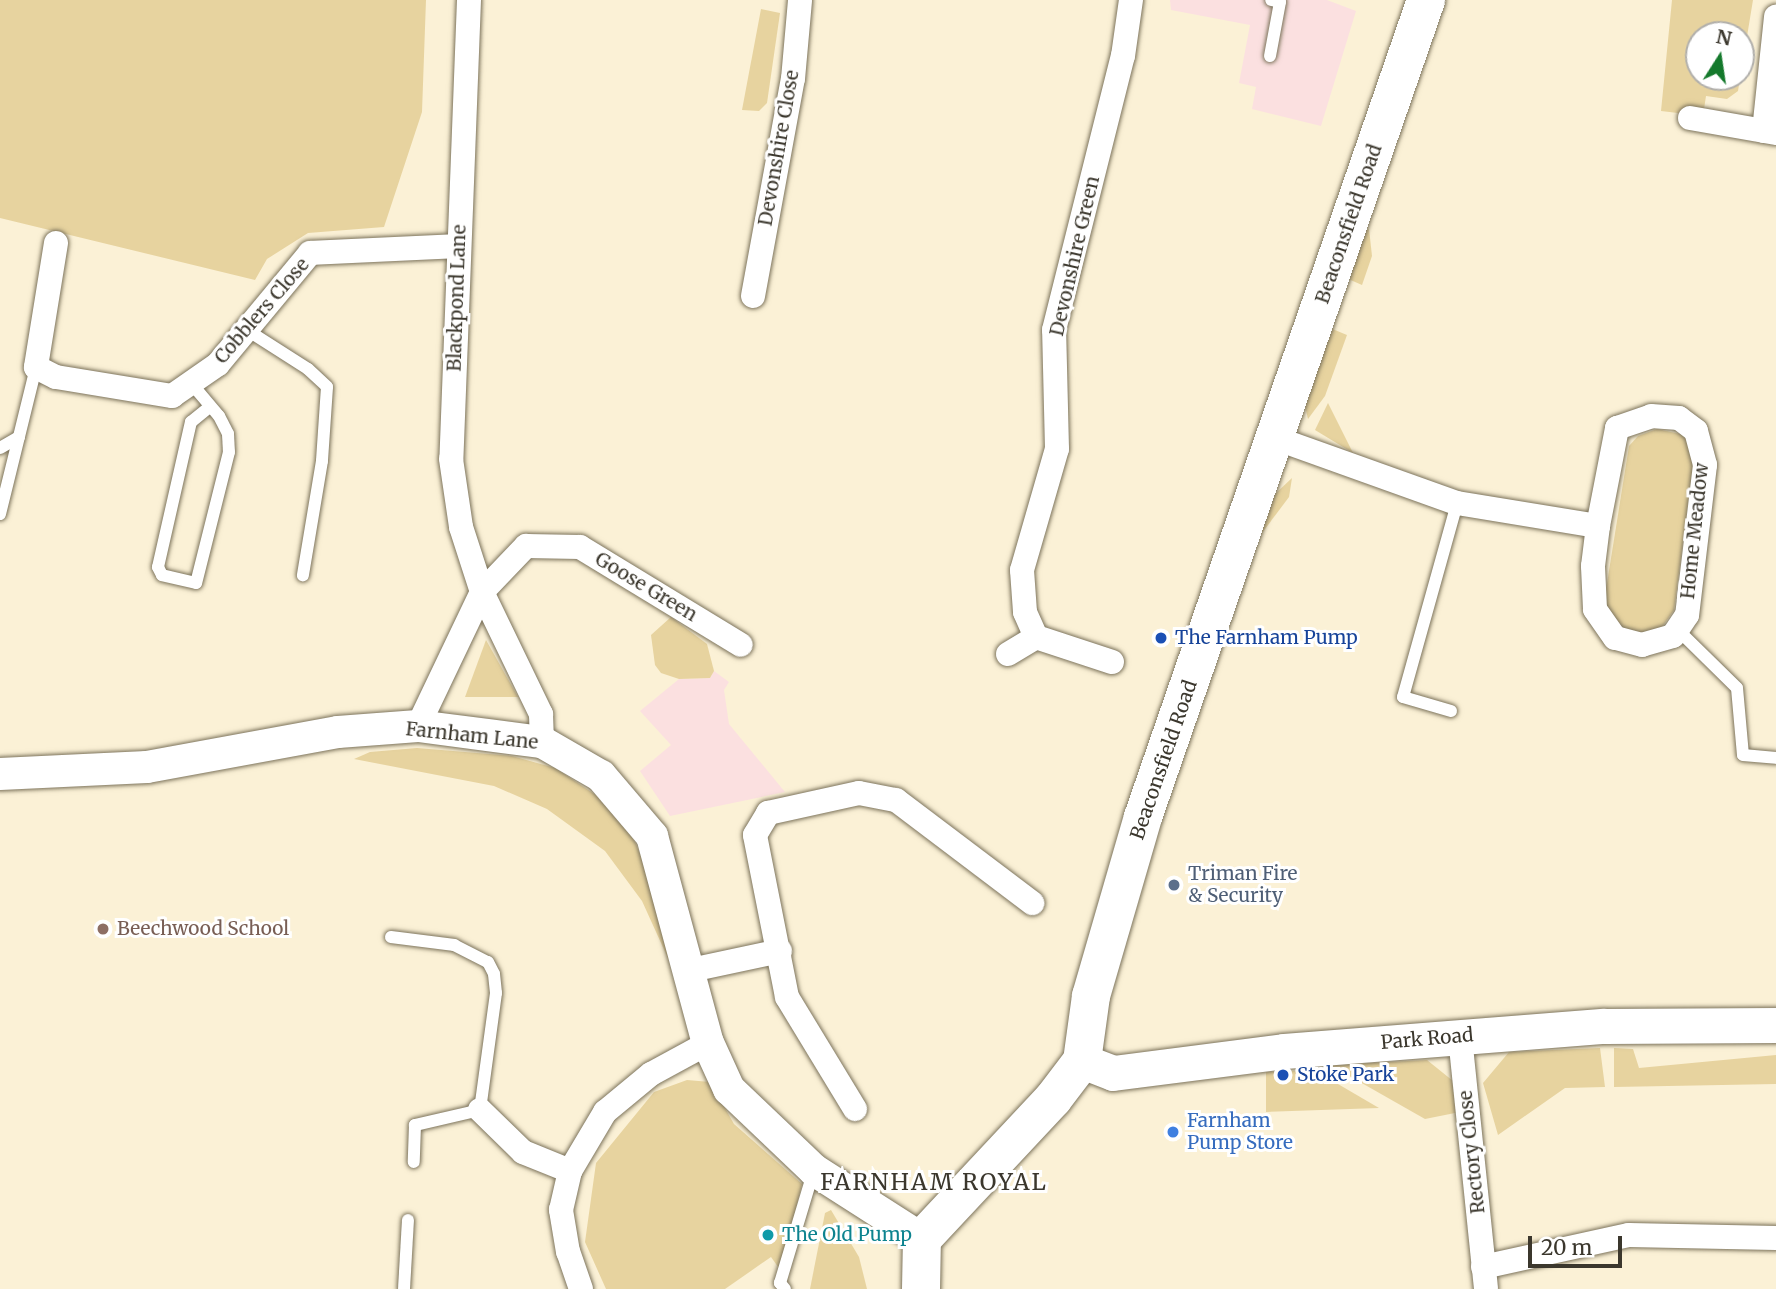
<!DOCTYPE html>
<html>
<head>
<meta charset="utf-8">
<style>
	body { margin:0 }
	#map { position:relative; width:1776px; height:1289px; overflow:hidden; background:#fbf1d6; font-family:Merriweather,serif }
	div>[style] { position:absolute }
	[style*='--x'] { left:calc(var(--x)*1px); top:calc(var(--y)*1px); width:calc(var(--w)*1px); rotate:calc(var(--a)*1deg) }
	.industrial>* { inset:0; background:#fbe0e0 }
	.green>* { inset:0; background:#e7d39f }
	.roads { filter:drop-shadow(0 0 2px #7c735b) drop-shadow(0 0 2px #7c735b) }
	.service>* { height:12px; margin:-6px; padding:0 6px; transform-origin:6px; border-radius:6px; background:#fff }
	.minor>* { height:24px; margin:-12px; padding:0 12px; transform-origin:12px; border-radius:12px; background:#fff }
	.tertiary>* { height:32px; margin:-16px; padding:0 16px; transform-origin:16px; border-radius:16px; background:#fff }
	.secondary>* { height:35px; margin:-17.5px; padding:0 17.5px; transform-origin:17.5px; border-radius:17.5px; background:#fff }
	.primary>* { height:38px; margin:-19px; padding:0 19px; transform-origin:19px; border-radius:19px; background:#fff }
	.dots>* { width:19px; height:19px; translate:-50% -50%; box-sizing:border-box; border:4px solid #fff; border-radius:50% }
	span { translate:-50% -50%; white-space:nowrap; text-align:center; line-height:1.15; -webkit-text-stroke:6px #fff; paint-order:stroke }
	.street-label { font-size:19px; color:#3b372d }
	.transit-label { font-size:19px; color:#164399 }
	.left { translate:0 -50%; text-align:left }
	.service-label { font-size:19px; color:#4e5e75 }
	.education-label { font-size:19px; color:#785e54 }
	.shop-label { font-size:19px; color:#366cbe }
	.culture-label { font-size:19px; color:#0d838f }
	.quarter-label { font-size:23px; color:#3b372d; letter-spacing:2px }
	.north { position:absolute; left:1685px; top:21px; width:70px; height:70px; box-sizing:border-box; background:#fff; border:2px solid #b1afab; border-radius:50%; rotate:12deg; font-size:19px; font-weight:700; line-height:28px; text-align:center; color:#3b372d }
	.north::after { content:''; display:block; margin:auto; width:24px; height:32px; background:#14792c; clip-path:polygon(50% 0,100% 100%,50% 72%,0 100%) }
	.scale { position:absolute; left:1528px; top:1236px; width:94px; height:32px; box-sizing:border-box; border:4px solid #3b372d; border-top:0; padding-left:9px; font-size:21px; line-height:24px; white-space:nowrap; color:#3b372d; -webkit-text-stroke:5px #fff; paint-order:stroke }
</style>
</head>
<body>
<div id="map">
	<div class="industrial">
		<div style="clip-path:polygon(1170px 0,1327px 0,1356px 11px,1321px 126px,1252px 109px,1256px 87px,1239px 83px,1250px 25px,1171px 10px)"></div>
		<div style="clip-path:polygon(714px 671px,729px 682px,724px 690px,729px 724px,785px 792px,670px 816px,640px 771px,671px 745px,640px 711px,679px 679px,710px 678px)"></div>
	</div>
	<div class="green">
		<div style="clip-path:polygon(0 0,426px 0,422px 112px,384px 227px,308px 233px,267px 259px,255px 280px,0 218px)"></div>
		<div style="clip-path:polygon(evenodd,1672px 0,1753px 0,1738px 91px,1727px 99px,1706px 96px,1703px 116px,1661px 111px,1672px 0,1699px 35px,1741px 35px,1741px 77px,1699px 77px,1699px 35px)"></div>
		<div style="clip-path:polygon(761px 9px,780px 13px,767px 103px,759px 111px,742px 110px)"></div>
		<div style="clip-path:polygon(1369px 229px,1372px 256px,1362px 285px,1346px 278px,1362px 232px)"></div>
		<div style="clip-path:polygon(1330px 328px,1347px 335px,1325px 396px,1308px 419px,1304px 402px)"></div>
		<div style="clip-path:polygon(1328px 403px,1353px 453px,1315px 430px)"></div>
		<div style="clip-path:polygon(1657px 429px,1685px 435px,1694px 457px,1674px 610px,1662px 627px,1646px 633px,1624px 629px,1608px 617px,1604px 602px,1629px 446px,1638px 436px)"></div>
		<div style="clip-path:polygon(1292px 478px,1289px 497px,1256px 541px,1275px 494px)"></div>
		<div style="clip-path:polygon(671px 617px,707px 644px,714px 671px,710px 678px,679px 679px,661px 673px,655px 665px,651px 635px)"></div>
		<div style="clip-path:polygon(486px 640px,518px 697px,465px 697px)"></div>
		<div style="clip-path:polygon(417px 748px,512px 756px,555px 768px,611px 805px,635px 842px,657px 895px,686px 998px,642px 901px,605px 851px,547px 809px,494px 786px,354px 759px,370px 752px)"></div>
		<div style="clip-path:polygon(1600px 1048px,1605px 1087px,1565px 1088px,1498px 1135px,1483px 1083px,1509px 1052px)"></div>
		<div style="clip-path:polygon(1614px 1048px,1633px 1049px,1639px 1068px,1776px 1055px,1776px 1084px,1614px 1087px)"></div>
		<div style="clip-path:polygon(1427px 1060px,1458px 1085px,1460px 1112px,1425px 1119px,1330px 1065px)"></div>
		<div style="clip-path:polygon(1314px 1070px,1379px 1108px,1266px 1112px,1266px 1072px)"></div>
		<div style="clip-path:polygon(687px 1080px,710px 1082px,734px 1124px,802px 1184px,781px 1271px,771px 1257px,725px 1289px,606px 1289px,585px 1242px,596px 1163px,654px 1092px)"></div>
		<div style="clip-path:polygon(831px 1210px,859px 1257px,867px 1289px,810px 1289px,825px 1213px)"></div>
	</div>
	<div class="roads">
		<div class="service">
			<div style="--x:1270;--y:56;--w:55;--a:-79.5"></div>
			<div style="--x:1280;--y:2;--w:9;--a:-167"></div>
			<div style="--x:247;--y:330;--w:72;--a:32.6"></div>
			<div style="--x:308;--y:369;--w:26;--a:43"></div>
			<div style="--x:327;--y:387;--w:74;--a:93.9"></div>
			<div style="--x:322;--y:461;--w:116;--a:99.5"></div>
			<div style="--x:191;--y:383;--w:43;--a:49.7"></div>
			<div style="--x:219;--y:416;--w:20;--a:63"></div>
			<div style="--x:228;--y:434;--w:18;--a:87"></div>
			<div style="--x:229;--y:452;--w:135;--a:104.1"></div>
			<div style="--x:196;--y:583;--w:35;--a:-167"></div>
			<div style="--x:162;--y:575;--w:9;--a:-117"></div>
			<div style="--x:158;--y:567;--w:149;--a:-77.2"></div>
			<div style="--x:191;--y:422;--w:22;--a:-39"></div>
			<div style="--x:0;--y:448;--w:22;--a:-30"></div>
			<div style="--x:0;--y:514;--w:151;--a:-76.2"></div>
			<div style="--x:1677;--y:629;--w:84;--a:44.5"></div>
			<div style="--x:1737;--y:688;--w:67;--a:84.9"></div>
			<div style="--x:1743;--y:755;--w:33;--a:5"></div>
			<div style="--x:1451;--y:711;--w:50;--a:-163.7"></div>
			<div style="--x:1403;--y:697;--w:201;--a:-74.4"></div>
			<div style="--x:391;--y:937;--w:64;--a:7.2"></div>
			<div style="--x:454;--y:945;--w:38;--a:27"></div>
			<div style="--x:488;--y:962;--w:13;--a:63"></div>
			<div style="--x:494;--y:974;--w:19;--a:84"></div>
			<div style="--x:496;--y:993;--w:118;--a:97.8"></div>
			<div style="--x:480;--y:1110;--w:67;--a:167"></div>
			<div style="--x:415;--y:1125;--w:37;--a:92"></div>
			<div style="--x:404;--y:1289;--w:69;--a:-86.7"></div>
			<div style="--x:785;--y:1289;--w:8;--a:-130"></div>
			<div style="--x:780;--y:1283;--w:118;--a:-73.3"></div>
		</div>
		<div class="minor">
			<div style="--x:469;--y:0;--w:459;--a:92.2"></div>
			<div style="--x:451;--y:459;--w:69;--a:81.6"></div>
			<div style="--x:461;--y:527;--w:68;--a:72.1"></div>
			<div style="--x:482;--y:592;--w:136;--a:64.2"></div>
			<div style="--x:541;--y:714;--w:28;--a:88"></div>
			<div style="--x:1690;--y:118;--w:87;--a:9.9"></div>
			<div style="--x:1764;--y:131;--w:115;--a:-84"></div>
			<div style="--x:56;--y:243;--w:126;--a:99.2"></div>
			<div style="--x:36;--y:367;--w:22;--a:27"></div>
			<div style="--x:56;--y:377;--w:118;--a:9.3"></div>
			<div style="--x:172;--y:396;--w:56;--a:-34.8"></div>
			<div style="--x:218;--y:364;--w:144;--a:-50.3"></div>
			<div style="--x:310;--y:253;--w:148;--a:-2.7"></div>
			<div style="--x:753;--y:296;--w:221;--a:-79.6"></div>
			<div style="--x:793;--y:79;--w:79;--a:-84.9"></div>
			<div style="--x:1275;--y:438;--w:193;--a:19.7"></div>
			<div style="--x:1457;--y:503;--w:143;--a:9.3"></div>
			<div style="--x:1598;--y:526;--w:100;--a:-79"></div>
			<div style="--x:1617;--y:428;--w:36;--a:-19"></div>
			<div style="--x:1651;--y:416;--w:28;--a:4"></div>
			<div style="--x:1679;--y:418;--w:21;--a:37"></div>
			<div style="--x:1696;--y:431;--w:35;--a:75"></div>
			<div style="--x:1705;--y:465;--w:151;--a:96.8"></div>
			<div style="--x:1687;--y:615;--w:25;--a:124"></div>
			<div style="--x:1673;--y:636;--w:32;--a:164"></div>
			<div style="--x:1642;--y:645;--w:28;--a:-165"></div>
			<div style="--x:1615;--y:638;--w:35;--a:-125"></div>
			<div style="--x:1595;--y:609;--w:43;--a:-92.7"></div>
			<div style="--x:1593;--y:566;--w:40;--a:-82.9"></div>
			<div style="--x:1008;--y:654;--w:33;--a:-31"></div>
			<div style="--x:1112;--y:662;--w:80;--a:-161.8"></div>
			<div style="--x:1036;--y:637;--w:27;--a:-114"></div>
			<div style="--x:1025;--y:612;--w:42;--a:-94.1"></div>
			<div style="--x:1022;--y:570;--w:126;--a:-73.9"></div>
			<div style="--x:1057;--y:449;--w:119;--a:-91.4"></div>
			<div style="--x:1054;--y:330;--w:283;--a:-75.9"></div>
			<div style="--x:1123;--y:56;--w:57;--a:-81.9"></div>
			<div style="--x:418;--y:726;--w:148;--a:-64.5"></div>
			<div style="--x:482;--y:592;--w:64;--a:-46.3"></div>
			<div style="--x:526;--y:546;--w:54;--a:1.1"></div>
			<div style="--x:580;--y:547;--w:188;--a:31.3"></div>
			<div style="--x:691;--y:970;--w:91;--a:-12.1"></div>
			<div style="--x:1460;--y:1037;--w:253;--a:84.1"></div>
			<div style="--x:855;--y:1109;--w:131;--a:-121.3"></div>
			<div style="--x:787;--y:997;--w:165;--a:-101.2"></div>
			<div style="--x:755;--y:835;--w:26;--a:-59"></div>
			<div style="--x:768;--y:813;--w:93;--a:-12.4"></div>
			<div style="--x:859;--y:793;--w:38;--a:11"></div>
			<div style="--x:896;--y:800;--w:171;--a:37.1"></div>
			<div style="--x:480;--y:1110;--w:60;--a:44.3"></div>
			<div style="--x:523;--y:1152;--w:51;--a:22"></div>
			<div style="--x:1483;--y:1267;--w:149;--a:-12.4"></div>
			<div style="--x:1629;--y:1235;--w:147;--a:1.2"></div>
			<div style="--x:581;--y:1289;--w:39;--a:-109"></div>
			<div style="--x:568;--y:1252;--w:43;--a:-99.5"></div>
			<div style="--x:561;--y:1210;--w:40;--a:-77"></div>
			<div style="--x:570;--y:1171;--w:69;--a:-59.3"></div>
			<div style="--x:605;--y:1112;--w:60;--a:-39.6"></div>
			<div style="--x:651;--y:1074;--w:65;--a:-28.5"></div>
		</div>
		<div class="tertiary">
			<div style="--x:0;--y:774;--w:147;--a:-2.7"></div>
			<div style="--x:147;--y:767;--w:194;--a:-10.4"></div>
			<div style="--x:338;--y:732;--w:80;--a:-4.3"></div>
			<div style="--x:418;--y:726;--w:125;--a:7.4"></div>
			<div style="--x:542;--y:742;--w:68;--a:30"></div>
			<div style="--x:601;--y:776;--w:79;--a:49.6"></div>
			<div style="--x:652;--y:836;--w:214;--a:74.9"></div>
			<div style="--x:708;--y:1043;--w:51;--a:65.5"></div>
			<div style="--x:729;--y:1089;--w:117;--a:43.6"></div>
			<div style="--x:814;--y:1170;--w:128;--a:32.6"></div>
		</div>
		<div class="secondary">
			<div style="--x:1082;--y:1061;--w:33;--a:21"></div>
			<div style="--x:1113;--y:1073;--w:172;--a:-7.3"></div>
			<div style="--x:1284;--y:1051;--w:321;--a:-4.5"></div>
			<div style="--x:1604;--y:1026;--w:172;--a:-0.3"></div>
		</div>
		<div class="primary">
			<div style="--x:921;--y:1289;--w:50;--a:-88.9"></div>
			<div style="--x:922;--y:1239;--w:192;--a:-46.9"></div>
			<div style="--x:1053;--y:1099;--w:48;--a:-52.7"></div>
			<div style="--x:1082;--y:1061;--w:66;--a:-82.1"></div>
			<div style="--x:1091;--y:996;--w:186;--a:-73.8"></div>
			<div style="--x:1143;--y:817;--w:865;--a:-70.89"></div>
		</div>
	</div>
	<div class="dots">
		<div style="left:1161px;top:638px;background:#1a4fb4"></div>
		<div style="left:1174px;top:885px;background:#5c6f8a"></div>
		<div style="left:103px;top:929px;background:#8d6e63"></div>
		<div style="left:1283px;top:1075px;background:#1a4fb4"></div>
		<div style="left:1173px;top:1132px;background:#3f7fe0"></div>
		<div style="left:768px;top:1235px;background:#0f9aa8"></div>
	</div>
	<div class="street-label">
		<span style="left:779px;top:148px;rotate:-80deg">Devonshire Close</span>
		<span style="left:1349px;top:224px;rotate:-71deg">Beaconsfield Road</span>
		<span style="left:1075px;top:256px;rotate:-77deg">Devonshire Green</span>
		<span style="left:457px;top:298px;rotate:-88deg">Blackpond Lane</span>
		<span style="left:262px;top:311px;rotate:-49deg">Cobblers Close</span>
		<span style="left:1695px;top:531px;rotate:-84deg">Home Meadow</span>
		<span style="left:646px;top:587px;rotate:31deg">Goose Green</span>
		<span style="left:472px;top:736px;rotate:6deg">Farnham Lane</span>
		<span style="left:1164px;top:760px;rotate:-71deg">Beaconsfield Road</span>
		<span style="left:1427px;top:1039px;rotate:-5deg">Park Road</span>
		<span style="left:1472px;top:1152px;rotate:-96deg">Rectory Close</span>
	</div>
	<div class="transit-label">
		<span class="left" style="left:1175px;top:638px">The Farnham Pump</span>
		<span class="left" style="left:1297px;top:1075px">Stoke Park</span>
	</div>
	<div class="service-label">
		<span class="left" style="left:1188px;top:885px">Triman Fire<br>&amp; Security</span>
	</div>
	<div class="education-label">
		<span class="left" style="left:117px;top:929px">Beechwood School</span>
	</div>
	<div class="shop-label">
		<span class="left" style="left:1187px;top:1132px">Farnham<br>Pump Store</span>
	</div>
	<div class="culture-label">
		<span class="left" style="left:782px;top:1235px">The Old Pump</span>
	</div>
	<div class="quarter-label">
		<span style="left:934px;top:1182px">FARNHAM ROYAL</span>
	</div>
	<div class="north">N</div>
	<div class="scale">20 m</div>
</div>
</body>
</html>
